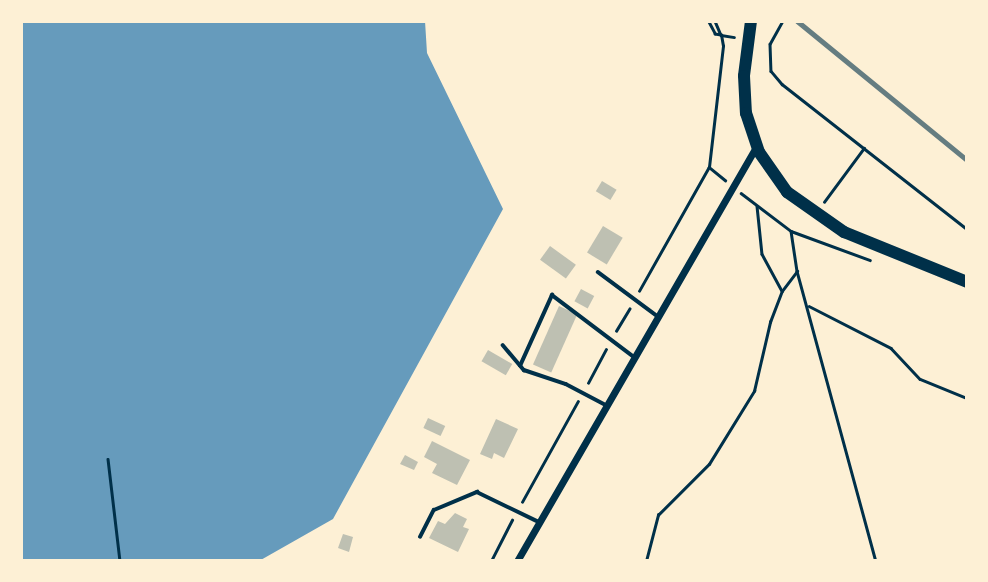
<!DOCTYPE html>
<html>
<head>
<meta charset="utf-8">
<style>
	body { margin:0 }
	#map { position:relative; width:988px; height:582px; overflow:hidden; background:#fdf0d5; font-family:"Source Sans 3",sans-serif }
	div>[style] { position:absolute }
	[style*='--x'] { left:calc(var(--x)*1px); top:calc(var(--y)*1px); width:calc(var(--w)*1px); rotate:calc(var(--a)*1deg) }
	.water>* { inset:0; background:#669bbc }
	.building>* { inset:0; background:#bec0b2; transform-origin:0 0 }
	.path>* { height:2.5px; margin:-1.25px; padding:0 1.25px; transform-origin:1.25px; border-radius:1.25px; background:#003049 }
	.service>* { height:3.5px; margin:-1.75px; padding:0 1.75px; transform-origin:1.75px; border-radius:1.75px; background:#003049 }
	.minor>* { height:7px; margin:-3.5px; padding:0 3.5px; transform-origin:3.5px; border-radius:3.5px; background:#003049 }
	.primary>* { height:12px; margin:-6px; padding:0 6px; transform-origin:6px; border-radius:6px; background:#003049 }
	.rail>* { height:5px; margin:-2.5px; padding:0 2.5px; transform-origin:2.5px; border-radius:2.5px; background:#657d81 }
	span { translate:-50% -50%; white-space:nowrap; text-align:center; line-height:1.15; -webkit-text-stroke:7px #fdf0d5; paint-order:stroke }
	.frame { position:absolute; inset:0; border:23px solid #fdf0d5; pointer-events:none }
</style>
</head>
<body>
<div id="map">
	<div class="water">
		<div style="clip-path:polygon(21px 21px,425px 21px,427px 53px,503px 209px,333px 519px,259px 561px,21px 561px)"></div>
	</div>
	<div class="building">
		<div style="left:602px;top:181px;width:17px;height:12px;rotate:31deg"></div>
		<div style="left:603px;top:226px;width:23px;height:31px;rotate:31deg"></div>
		<div style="left:550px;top:246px;width:32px;height:17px;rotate:36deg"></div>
		<div style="left:581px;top:289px;width:15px;height:14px;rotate:28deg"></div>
		<div style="left:559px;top:306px;width:20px;height:64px;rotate:24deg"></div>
		<div style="left:488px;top:350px;width:28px;height:13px;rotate:30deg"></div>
		<div style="left:428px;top:418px;width:19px;height:11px;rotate:25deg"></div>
		<div style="clip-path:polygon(496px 419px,518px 429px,504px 458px,494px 453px,492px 459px,480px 454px)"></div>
		<div style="clip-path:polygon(432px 441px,470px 460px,457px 485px,432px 473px,437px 464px,424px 457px)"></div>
		<div style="clip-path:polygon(405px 455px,418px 462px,414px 470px,400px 464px)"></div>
		<div style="clip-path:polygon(455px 513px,467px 519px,463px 527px,469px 529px,458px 552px,429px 538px,438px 521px,445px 524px)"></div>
		<div style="clip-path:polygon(343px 534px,353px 537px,349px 552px,338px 548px)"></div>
	</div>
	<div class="path">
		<div style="--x:715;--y:21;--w:15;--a:67"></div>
		<div style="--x:721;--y:35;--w:13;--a:9"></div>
		<div style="--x:783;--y:21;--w:26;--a:119"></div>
		<div style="--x:770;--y:44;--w:27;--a:88"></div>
		<div style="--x:771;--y:71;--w:17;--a:50"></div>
		<div style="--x:782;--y:84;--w:235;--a:38.1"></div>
		<div style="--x:709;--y:167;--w:21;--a:39"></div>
		<div style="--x:741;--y:193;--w:63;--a:37.2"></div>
		<div style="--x:791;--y:231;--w:84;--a:20.2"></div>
		<div style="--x:824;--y:202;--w:67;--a:-53.5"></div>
		<div style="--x:757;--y:206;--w:48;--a:84.1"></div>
		<div style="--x:762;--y:254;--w:42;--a:61.6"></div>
		<div style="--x:791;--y:231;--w:40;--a:81.5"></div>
		<div style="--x:797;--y:271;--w:301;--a:74.8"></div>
		<div style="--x:639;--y:291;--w:142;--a:-60.6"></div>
		<div style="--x:709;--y:167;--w:122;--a:-83.4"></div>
		<div style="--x:723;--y:46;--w:11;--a:-100"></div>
		<div style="--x:721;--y:35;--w:6;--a:-171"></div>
		<div style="--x:715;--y:34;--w:15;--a:-118"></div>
		<div style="--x:809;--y:306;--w:92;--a:27.1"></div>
		<div style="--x:891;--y:348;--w:42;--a:46.9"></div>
		<div style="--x:920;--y:379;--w:51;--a:22"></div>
		<div style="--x:616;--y:331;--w:26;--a:-59"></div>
		<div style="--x:588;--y:383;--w:38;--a:-62"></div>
		<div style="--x:108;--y:459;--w:103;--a:83.3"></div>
		<div style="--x:522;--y:502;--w:115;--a:-61"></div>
		<div style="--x:491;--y:561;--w:46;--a:-62.9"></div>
		<div style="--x:646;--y:561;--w:48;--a:-75.4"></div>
		<div style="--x:658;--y:515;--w:72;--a:-45"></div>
		<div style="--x:709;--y:464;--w:86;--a:-58.3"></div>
		<div style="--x:754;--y:391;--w:71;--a:-76.9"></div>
		<div style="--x:770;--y:322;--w:33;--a:-69"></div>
		<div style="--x:782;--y:291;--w:25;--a:-53"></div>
	</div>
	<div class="service">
		<div style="--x:598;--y:272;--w:72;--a:36.6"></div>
		<div style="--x:503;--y:345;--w:33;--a:50"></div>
		<div style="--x:524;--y:370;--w:44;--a:18.4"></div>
		<div style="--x:566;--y:384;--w:43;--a:27.8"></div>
		<div style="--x:520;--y:366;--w:78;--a:-65.7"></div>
		<div style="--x:552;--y:295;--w:101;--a:37"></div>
		<div style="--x:420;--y:537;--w:30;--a:-63"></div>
		<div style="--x:434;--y:510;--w:47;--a:-22.7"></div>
		<div style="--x:477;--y:492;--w:67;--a:25.8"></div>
	</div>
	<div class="minor">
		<div style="--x:517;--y:561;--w:478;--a:-60"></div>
	</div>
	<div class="primary">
		<div style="--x:751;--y:21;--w:55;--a:97.3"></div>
		<div style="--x:744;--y:76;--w:37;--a:87"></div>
		<div style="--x:746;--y:113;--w:41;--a:71.6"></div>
		<div style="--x:759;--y:152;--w:49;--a:55"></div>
		<div style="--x:787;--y:192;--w:70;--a:35.1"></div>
		<div style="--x:844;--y:232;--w:133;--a:22.1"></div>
	</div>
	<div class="rail">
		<div style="--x:797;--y:21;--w:220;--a:39.3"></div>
	</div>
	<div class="frame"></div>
</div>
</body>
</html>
